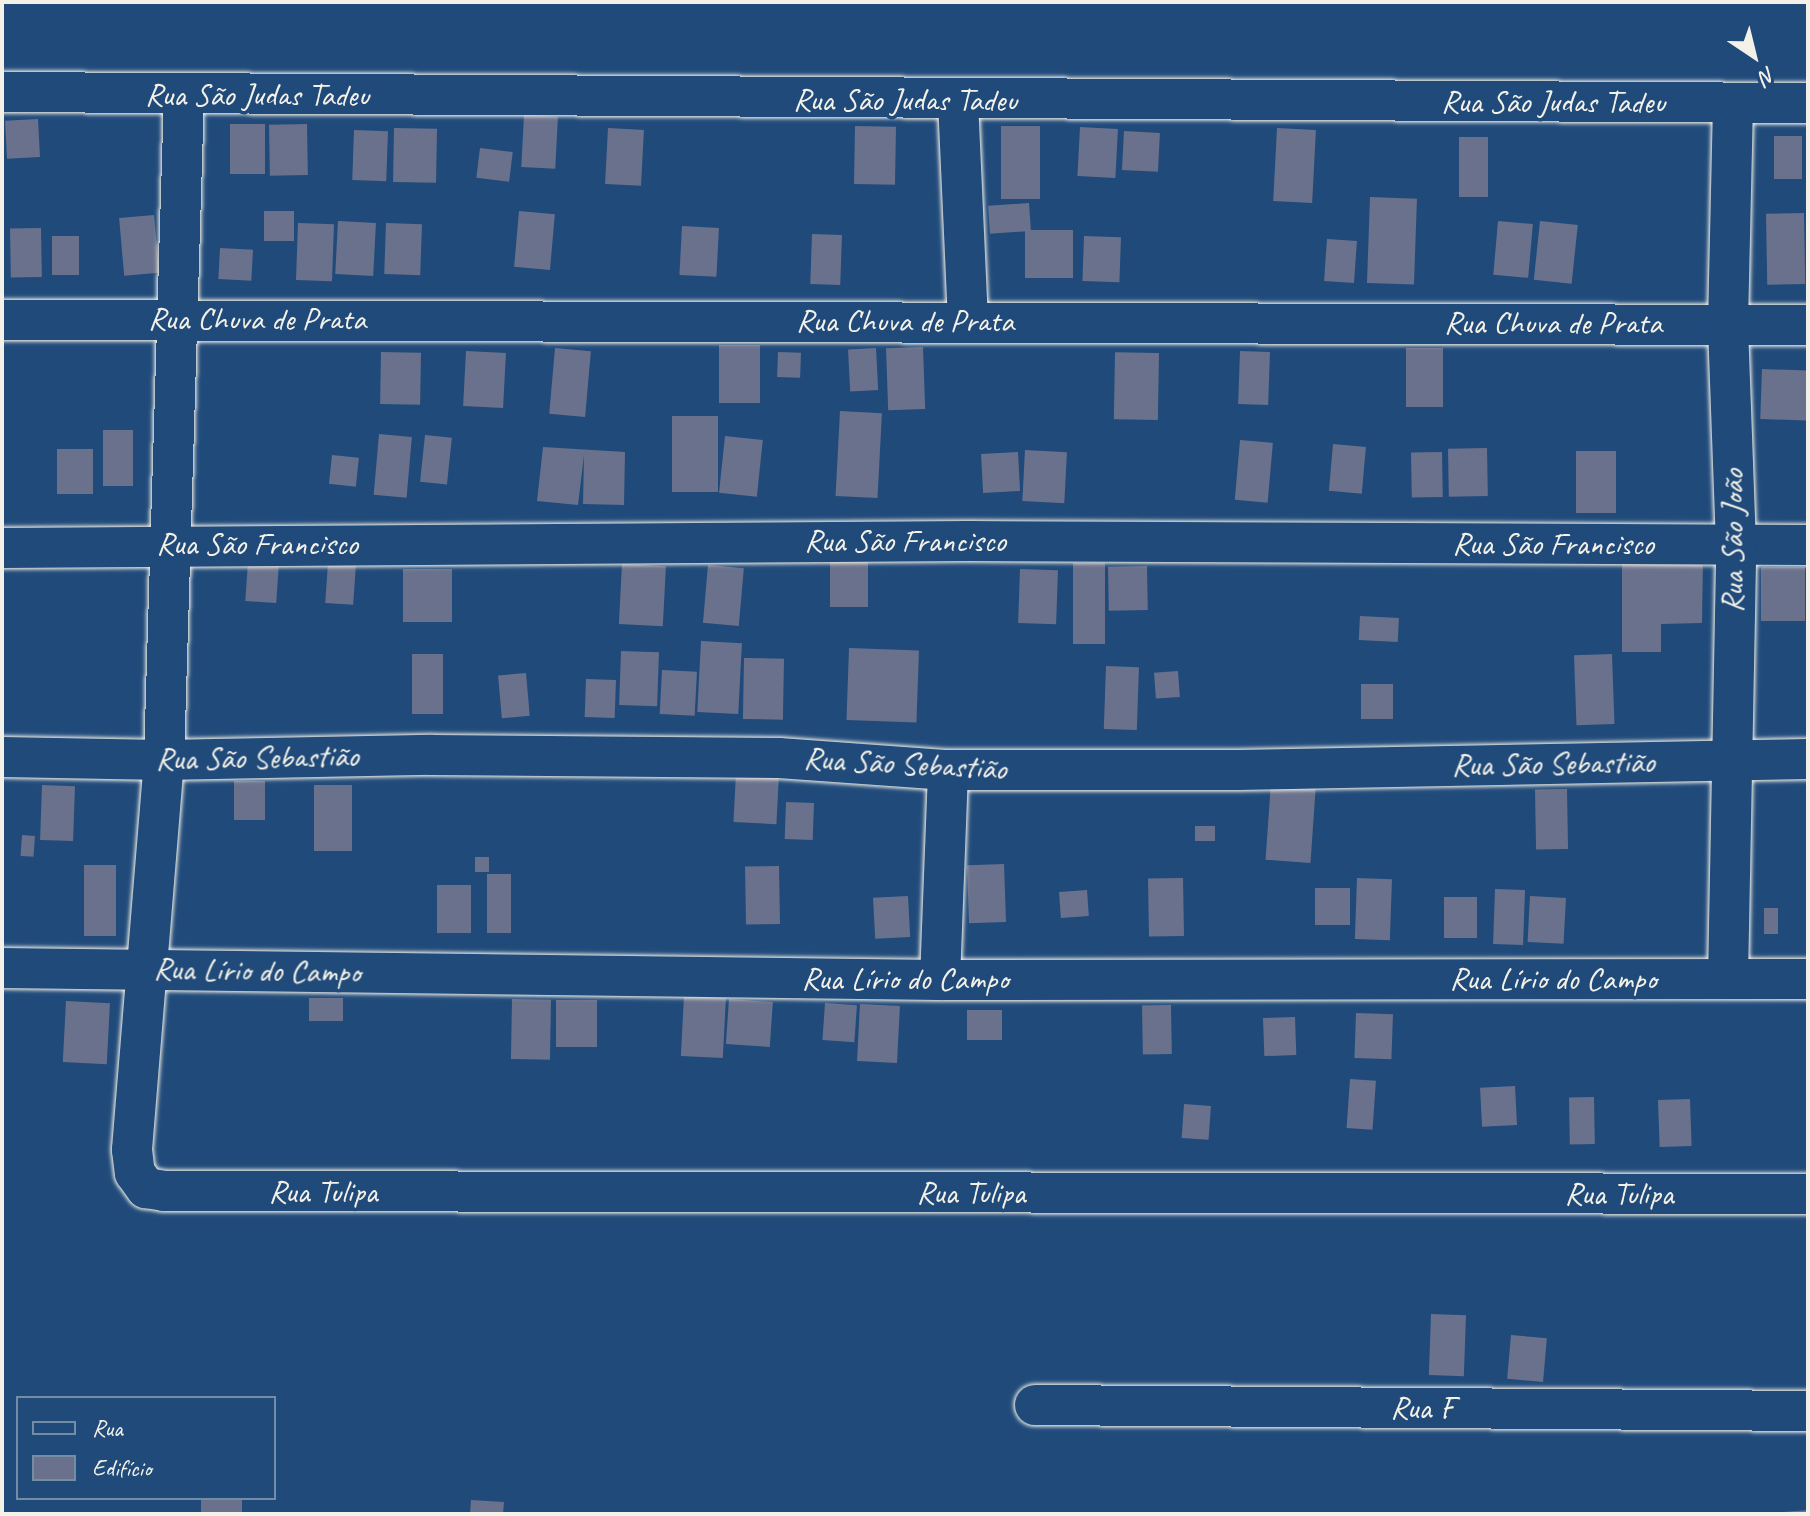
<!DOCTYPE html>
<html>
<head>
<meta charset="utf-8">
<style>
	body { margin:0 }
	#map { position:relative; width:1810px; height:1516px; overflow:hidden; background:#1f4a7a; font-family:Caveat,sans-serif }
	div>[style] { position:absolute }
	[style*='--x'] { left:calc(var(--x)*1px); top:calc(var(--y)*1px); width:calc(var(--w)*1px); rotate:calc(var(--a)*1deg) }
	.building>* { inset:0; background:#6a718d; transform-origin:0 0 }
	.roads { filter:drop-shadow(0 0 2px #f4f1e8) drop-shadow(0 0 2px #f4f1e8) }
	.street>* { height:40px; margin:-20px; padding:0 20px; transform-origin:20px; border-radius:20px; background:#1f4a7a }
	span { translate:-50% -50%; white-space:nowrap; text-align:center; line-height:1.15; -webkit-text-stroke:7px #1f4a7a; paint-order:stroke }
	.street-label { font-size:32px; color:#f4f1e8 }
	.frame { position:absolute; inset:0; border:4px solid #f4f1e8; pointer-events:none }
	.legend { position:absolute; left:16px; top:1396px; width:260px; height:104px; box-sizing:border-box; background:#1f4a7a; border:2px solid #748da6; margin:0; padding:10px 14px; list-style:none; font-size:24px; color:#f4f1e8 }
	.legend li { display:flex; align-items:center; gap:16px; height:40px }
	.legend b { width:40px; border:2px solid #748da6 }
	.north { position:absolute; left:1714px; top:16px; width:80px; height:80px; -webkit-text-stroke:6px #1f4a7a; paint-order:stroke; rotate:145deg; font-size:22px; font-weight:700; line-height:32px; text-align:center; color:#f4f1e8 }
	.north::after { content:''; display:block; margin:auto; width:28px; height:36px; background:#f4f1e8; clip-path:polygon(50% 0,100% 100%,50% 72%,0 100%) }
</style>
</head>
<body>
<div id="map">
	<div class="building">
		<div style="left:524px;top:115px;width:34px;height:52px;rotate:3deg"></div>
		<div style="left:38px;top:119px;width:38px;height:33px;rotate:87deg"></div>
		<div style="left:230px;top:124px;width:35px;height:50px"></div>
		<div style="left:307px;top:124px;width:51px;height:38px;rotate:89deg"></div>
		<div style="left:855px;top:126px;width:41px;height:58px;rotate:1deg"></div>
		<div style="left:1001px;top:126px;width:39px;height:73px"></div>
		<div style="left:1080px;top:127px;width:38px;height:49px;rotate:3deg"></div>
		<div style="left:394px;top:128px;width:43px;height:54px;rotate:1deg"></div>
		<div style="left:608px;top:128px;width:36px;height:56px;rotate:3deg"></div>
		<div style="left:1277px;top:128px;width:39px;height:73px;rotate:3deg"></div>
		<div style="left:354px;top:130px;width:34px;height:50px;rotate:2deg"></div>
		<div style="left:1124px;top:131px;width:36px;height:39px;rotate:3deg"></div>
		<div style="left:1774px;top:136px;width:28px;height:43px"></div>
		<div style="left:1459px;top:137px;width:29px;height:60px"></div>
		<div style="left:480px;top:148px;width:33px;height:30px;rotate:7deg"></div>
		<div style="left:1370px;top:197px;width:47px;height:86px;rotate:2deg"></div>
		<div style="left:1029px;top:203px;width:28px;height:41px;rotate:86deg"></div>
		<div style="left:264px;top:211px;width:30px;height:30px"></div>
		<div style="left:519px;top:211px;width:36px;height:56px;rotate:5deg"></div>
		<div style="left:1804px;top:213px;width:71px;height:38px;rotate:89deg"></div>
		<div style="left:154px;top:215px;width:58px;height:35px;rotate:85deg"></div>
		<div style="left:338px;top:221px;width:38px;height:53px;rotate:3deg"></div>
		<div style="left:1498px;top:221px;width:35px;height:54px;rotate:5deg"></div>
		<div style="left:1540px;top:221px;width:38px;height:59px;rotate:6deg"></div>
		<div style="left:298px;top:223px;width:36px;height:57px;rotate:2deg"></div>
		<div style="left:386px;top:223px;width:36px;height:51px;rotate:2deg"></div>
		<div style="left:682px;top:226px;width:37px;height:49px;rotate:3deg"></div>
		<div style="left:41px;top:228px;width:49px;height:31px;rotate:89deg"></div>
		<div style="left:1073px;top:230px;width:48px;height:48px;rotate:90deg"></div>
		<div style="left:812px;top:234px;width:30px;height:50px;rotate:2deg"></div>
		<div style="left:52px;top:236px;width:27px;height:39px"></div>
		<div style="left:1084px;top:236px;width:37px;height:45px;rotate:2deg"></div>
		<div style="left:1327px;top:239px;width:30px;height:42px;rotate:4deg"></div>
		<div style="left:220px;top:248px;width:33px;height:31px;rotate:3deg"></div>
		<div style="left:719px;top:345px;width:41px;height:58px"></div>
		<div style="left:923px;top:347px;width:62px;height:37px;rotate:88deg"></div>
		<div style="left:555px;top:348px;width:36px;height:66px;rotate:5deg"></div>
		<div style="left:876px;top:348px;width:42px;height:28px;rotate:87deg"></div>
		<div style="left:1406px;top:348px;width:37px;height:59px"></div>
		<div style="left:466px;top:351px;width:40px;height:55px;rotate:3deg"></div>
		<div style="left:1240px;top:351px;width:30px;height:53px;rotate:2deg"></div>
		<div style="left:381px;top:352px;width:40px;height:52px;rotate:1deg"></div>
		<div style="left:778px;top:352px;width:23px;height:25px;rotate:2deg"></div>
		<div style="left:1159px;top:353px;width:67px;height:44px;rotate:91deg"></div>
		<div style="left:1762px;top:369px;width:46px;height:50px;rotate:2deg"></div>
		<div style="left:840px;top:411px;width:42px;height:85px;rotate:3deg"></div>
		<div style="left:672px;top:416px;width:46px;height:76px"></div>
		<div style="left:133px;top:430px;width:56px;height:30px;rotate:90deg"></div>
		<div style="left:379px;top:434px;width:33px;height:61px;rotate:5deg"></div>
		<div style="left:425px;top:435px;width:27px;height:47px;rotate:6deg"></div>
		<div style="left:725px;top:436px;width:38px;height:57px;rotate:6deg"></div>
		<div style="left:1240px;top:440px;width:33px;height:60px;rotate:5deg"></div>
		<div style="left:1333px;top:444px;width:33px;height:47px;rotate:5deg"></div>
		<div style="clip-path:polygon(543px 447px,625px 452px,624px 505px,583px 504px,584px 455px,578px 505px,537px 501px)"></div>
		<div style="left:1487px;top:448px;width:48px;height:39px;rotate:89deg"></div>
		<div style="left:57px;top:449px;width:36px;height:45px"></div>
		<div style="left:1025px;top:450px;width:42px;height:51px;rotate:3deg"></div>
		<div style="left:1616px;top:451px;width:62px;height:40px;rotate:90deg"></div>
		<div style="left:1018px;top:452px;width:39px;height:37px;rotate:87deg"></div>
		<div style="left:1442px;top:452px;width:45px;height:31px;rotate:89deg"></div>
		<div style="left:332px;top:455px;width:27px;height:29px;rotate:6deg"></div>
		<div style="clip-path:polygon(1622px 559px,1703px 559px,1702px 623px,1661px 624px,1661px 652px,1622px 652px)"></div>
		<div style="left:830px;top:560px;width:38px;height:47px"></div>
		<div style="left:248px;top:562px;width:31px;height:39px;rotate:4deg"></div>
		<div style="left:328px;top:563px;width:28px;height:40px;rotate:4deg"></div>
		<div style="left:1073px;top:563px;width:32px;height:81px"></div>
		<div style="left:622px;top:564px;width:44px;height:60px;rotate:3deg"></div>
		<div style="left:708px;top:565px;width:36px;height:58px;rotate:5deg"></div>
		<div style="left:1147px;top:566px;width:44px;height:39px;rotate:89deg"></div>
		<div style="left:1761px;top:567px;width:44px;height:54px"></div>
		<div style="left:403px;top:569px;width:49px;height:53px"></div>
		<div style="left:1020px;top:569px;width:38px;height:54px;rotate:2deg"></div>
		<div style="left:1360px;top:616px;width:39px;height:24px;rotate:3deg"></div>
		<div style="left:701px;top:641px;width:41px;height:71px;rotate:3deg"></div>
		<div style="left:849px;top:648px;width:70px;height:72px;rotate:2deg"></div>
		<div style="left:621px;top:651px;width:38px;height:54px;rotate:2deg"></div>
		<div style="left:412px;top:654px;width:31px;height:60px"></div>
		<div style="left:1612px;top:654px;width:70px;height:38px;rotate:88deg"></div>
		<div style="left:744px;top:658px;width:40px;height:61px;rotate:1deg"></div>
		<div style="left:1106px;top:666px;width:33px;height:63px;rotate:2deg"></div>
		<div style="left:662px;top:670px;width:35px;height:44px;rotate:3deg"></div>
		<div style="left:1178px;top:671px;width:26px;height:24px;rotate:86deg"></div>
		<div style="left:526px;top:673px;width:43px;height:28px;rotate:85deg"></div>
		<div style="left:586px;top:679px;width:30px;height:38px;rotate:2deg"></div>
		<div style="left:1361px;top:684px;width:32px;height:35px"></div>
		<div style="left:736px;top:773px;width:43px;height:49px;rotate:3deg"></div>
		<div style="left:234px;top:781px;width:31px;height:39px"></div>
		<div style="left:1271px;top:782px;width:45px;height:78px;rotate:4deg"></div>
		<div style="left:42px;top:785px;width:33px;height:55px;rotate:2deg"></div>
		<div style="left:314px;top:785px;width:38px;height:66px"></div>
		<div style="left:1567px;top:789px;width:60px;height:32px;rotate:89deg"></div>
		<div style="left:786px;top:802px;width:28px;height:37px;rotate:2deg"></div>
		<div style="left:1195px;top:826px;width:20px;height:15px"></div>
		<div style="left:22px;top:835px;width:13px;height:21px;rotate:4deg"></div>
		<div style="left:475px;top:857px;width:14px;height:15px"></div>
		<div style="left:1004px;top:864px;width:58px;height:37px;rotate:88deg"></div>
		<div style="left:84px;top:865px;width:32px;height:71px"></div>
		<div style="left:779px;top:866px;width:58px;height:34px;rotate:89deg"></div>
		<div style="left:487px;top:874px;width:24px;height:59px"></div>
		<div style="left:1183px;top:878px;width:58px;height:35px;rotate:89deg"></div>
		<div style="left:1357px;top:878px;width:35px;height:61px;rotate:2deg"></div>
		<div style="left:437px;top:885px;width:34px;height:48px"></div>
		<div style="left:1315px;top:888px;width:35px;height:37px"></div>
		<div style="left:1495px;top:889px;width:30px;height:55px;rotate:2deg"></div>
		<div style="left:1087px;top:890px;width:26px;height:28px;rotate:86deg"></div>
		<div style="left:908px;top:896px;width:41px;height:35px;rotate:87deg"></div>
		<div style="left:1530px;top:896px;width:36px;height:46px;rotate:3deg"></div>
		<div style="left:1444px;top:897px;width:33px;height:41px"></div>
		<div style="left:1764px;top:908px;width:14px;height:26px"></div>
		<div style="left:684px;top:996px;width:42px;height:60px;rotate:3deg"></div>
		<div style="left:343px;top:998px;width:23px;height:34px;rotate:90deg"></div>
		<div style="left:512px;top:999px;width:39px;height:60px;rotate:1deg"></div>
		<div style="left:729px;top:999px;width:44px;height:45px;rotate:4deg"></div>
		<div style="left:556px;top:1000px;width:41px;height:47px"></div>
		<div style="left:66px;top:1001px;width:44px;height:61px;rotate:3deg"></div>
		<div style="left:825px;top:1003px;width:32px;height:37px;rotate:4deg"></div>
		<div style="left:860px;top:1004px;width:40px;height:57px;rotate:3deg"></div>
		<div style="left:1171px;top:1005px;width:49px;height:29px;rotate:89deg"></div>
		<div style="left:967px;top:1010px;width:35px;height:30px"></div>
		<div style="left:1356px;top:1013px;width:37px;height:45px;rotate:2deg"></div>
		<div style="left:1295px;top:1017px;width:38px;height:32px;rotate:88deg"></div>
		<div style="left:1350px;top:1079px;width:26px;height:49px;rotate:4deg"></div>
		<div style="left:1515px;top:1086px;width:39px;height:35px;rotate:87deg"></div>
		<div style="left:1594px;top:1097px;width:47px;height:25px;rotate:89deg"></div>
		<div style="left:1690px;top:1099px;width:47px;height:32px;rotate:88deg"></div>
		<div style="left:1184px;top:1104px;width:27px;height:34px;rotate:4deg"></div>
		<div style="left:1431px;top:1314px;width:35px;height:61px;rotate:2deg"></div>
		<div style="left:1511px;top:1335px;width:36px;height:44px;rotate:5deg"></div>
		<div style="left:201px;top:1498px;width:41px;height:16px"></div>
		<div style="clip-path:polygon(471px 1500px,504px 1502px,503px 1514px,470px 1514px)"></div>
		<div style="clip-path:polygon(1808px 1510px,1808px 1514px,1783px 1514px,1783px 1512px)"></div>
	</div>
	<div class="roads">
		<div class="street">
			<div style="--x:2;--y:92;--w:1806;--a:0.35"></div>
			<div style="--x:184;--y:94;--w:666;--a:91.72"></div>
			<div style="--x:164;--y:760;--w:391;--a:94.7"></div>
			<div style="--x:132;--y:1150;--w:23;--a:83"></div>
			<div style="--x:135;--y:1173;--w:19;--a:54"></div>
			<div style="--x:146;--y:1188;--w:18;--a:9"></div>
			<div style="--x:164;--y:1191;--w:1644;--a:0.1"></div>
			<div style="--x:958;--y:101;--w:220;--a:87.4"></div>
			<div style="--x:2;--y:320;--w:1806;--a:0.16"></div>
			<div style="--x:2;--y:548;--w:967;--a:-0.41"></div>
			<div style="--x:969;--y:541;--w:839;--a:0.27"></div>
			<div style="--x:2;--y:757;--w:162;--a:1.1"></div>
			<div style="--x:164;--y:760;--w:268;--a:-1.1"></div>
			<div style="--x:432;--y:755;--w:347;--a:0.5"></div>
			<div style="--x:779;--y:758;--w:169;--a:4.1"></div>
			<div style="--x:948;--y:770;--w:290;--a:0"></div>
			<div style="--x:1238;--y:770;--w:570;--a:-1.11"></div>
			<div style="--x:2;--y:968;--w:938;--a:0.73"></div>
			<div style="--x:940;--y:980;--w:868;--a:-0.07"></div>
			<div style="--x:1728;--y:979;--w:434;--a:-88.9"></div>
			<div style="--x:1736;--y:545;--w:221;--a:-92.1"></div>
			<div style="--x:1728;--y:324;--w:221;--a:-88.7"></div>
			<div style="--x:940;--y:980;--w:210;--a:-87.8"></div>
			<div style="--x:1035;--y:1405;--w:773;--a:0.44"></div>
		</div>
	</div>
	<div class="street-label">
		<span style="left:257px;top:95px">Rua São Judas Tadeu</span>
		<span style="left:905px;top:100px">Rua São Judas Tadeu</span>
		<span style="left:1553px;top:102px">Rua São Judas Tadeu</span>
		<span style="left:257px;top:319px">Rua Chuva de Prata</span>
		<span style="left:905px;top:321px">Rua Chuva de Prata</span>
		<span style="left:1553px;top:323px">Rua Chuva de Prata</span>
		<span style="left:905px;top:541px">Rua São Francisco</span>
		<span style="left:1733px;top:541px;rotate:-90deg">Rua São João</span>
		<span style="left:257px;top:544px">Rua São Francisco</span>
		<span style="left:1553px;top:544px">Rua São Francisco</span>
		<span style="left:257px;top:758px;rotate:-1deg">Rua São Sebastião</span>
		<span style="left:905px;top:764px;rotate:3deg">Rua São Sebastião</span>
		<span style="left:1553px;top:764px;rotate:-1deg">Rua São Sebastião</span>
		<span style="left:257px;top:971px;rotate:1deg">Rua Lírio do Campo</span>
		<span style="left:905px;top:979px">Rua Lírio do Campo</span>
		<span style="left:1553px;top:979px">Rua Lírio do Campo</span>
		<span style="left:323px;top:1192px">Rua Tulipa</span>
		<span style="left:971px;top:1193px">Rua Tulipa</span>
		<span style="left:1619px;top:1194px">Rua Tulipa</span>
		<span style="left:1422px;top:1408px">Rua F</span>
	</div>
	<div class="frame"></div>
	<ul class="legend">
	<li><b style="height:10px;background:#1f4a7a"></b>Rua</li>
	<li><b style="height:22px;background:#6a718d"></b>Edifício</li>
	</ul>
	<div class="north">N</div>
</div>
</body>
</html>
